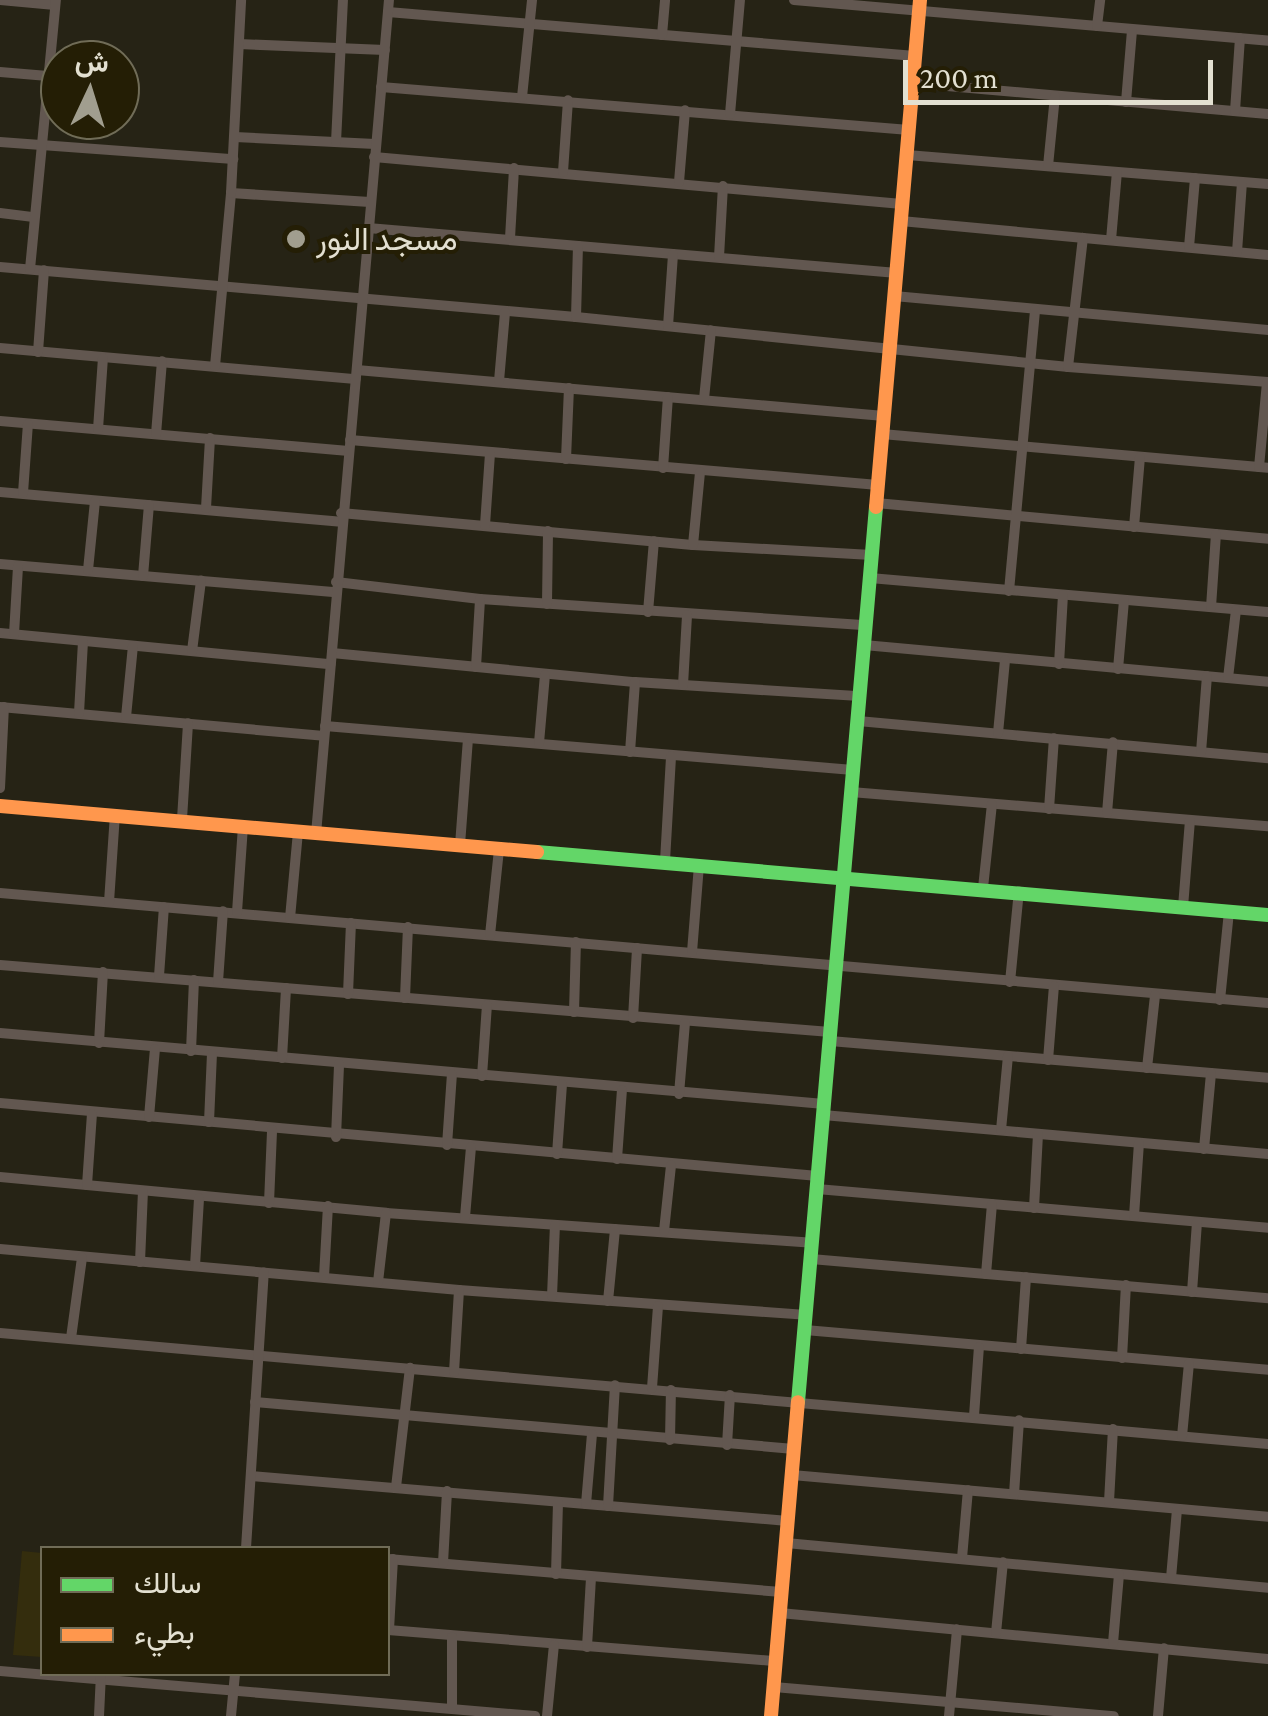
<!DOCTYPE html>
<html>
<head>
<meta charset="utf-8">
<style>
	body { margin:0 }
	#map { position:relative; width:1268px; height:1716px; overflow:hidden; background:#262315; font-family:"Crimson Pro",Vazirmatn,serif }
	div>[style] { position:absolute }
	[style*='--x'] { left:calc(var(--x)*1px); top:calc(var(--y)*1px); width:calc(var(--w)*1px); rotate:calc(var(--a)*1deg) }
	.built>* { inset:0; background:#342d0d }
	.street>* { height:10px; margin:-5px; padding:0 5px; transform-origin:5px; border-radius:5px; background:#625750 }
	.fast>* { height:14px; margin:-7px; padding:0 7px; transform-origin:7px; border-radius:7px; background:#63d668 }
	.slow>* { height:14px; margin:-7px; padding:0 7px; transform-origin:7px; border-radius:7px; background:#ff974d }
	.dots>* { width:28px; height:28px; translate:-50% -50%; box-sizing:border-box; border:5px solid #241e05; border-radius:50% }
	span { translate:-50% -50%; white-space:nowrap; text-align:center; line-height:1.15; -webkit-text-stroke:8px #241e05; paint-order:stroke }
	.poi-label { font-size:32px; color:#e3e0d1 }
	.left { translate:0 -50%; text-align:left }
	.legend { position:absolute; left:40px; top:1546px; width:350px; height:130px; box-sizing:border-box; background:#241e05; border:2px solid #706c57; margin:0; padding:12px 18px; list-style:none; font-size:30px; color:#e3e0d1 }
	.legend li { display:flex; align-items:center; gap:20px; height:50px }
	.legend b { width:50px; border:2px solid #706c57 }
	.north { position:absolute; left:40px; top:40px; width:100px; height:100px; box-sizing:border-box; background:#241e05; border:2px solid #706c57; border-radius:50%; rotate:4deg; font-size:28px; font-weight:700; line-height:40px; text-align:center; color:#e3e0d1 }
	.north::after { content:''; display:block; margin:auto; width:35px; height:45px; background:#a19e8f; clip-path:polygon(50% 0,100% 100%,50% 72%,0 100%) }
	.scale { position:absolute; left:903px; top:60px; width:310px; height:45px; box-sizing:border-box; border:5px solid #e3e0d1; border-top:0; padding-left:12px; font-size:30px; line-height:35px; white-space:nowrap; color:#e3e0d1; -webkit-text-stroke:8px #241e05; paint-order:stroke }
</style>
</head>
<body>
<div id="map">
	<div class="built">
		<div style="clip-path:polygon(22px 1551px,42px 1553px,42px 1657px,13px 1655px)"></div>
	</div>
	<div class="street">
		<div style="--x:0;--y:0;--w:55;--a:5.2"></div>
		<div style="--x:794;--y:0;--w:476;--a:4.9"></div>
		<div style="--x:388;--y:12;--w:529;--a:4.77"></div>
		<div style="--x:1097;--y:26;--w:26;--a:-83"></div>
		<div style="--x:662;--y:35;--w:35;--a:-85"></div>
		<div style="--x:239;--y:44;--w:146;--a:2.4"></div>
		<div style="--x:0;--y:72;--w:48;--a:4.8"></div>
		<div style="--x:913;--y:83;--w:356;--a:5"></div>
		<div style="--x:381;--y:87;--w:530;--a:4.66"></div>
		<div style="--x:522;--y:97;--w:98;--a:-84.1"></div>
		<div style="--x:1126;--y:102;--w:72;--a:-85.2"></div>
		<div style="--x:1235;--y:111;--w:73;--a:-86.1"></div>
		<div style="--x:730;--y:114;--w:114;--a:-85"></div>
		<div style="--x:235;--y:137;--w:140;--a:2.9"></div>
		<div style="--x:0;--y:142;--w:234;--a:4.2"></div>
		<div style="--x:336;--y:142;--w:142;--a:-87.2"></div>
		<div style="--x:907;--y:155;--w:362;--a:4.6"></div>
		<div style="--x:374;--y:157;--w:530;--a:5.09"></div>
		<div style="--x:1048;--y:166;--w:70;--a:-84.3"></div>
		<div style="--x:563;--y:172;--w:72;--a:-86"></div>
		<div style="--x:679;--y:182;--w:72;--a:-85.2"></div>
		<div style="--x:231;--y:193;--w:139;--a:3.7"></div>
		<div style="--x:0;--y:213;--w:34;--a:7"></div>
		<div style="--x:901;--y:221;--w:369;--a:5.3"></div>
		<div style="--x:368;--y:228;--w:531;--a:4.86"></div>
		<div style="--x:510;--y:238;--w:70;--a:-86.7"></div>
		<div style="--x:1111;--y:240;--w:68;--a:-85"></div>
		<div style="--x:1189;--y:247;--w:69;--a:-85"></div>
		<div style="--x:1237;--y:252;--w:70;--a:-85.9"></div>
		<div style="--x:719;--y:257;--w:71;--a:-86.8"></div>
		<div style="--x:0;--y:267;--w:578;--a:4.96"></div>
		<div style="--x:576;--y:317;--w:495;--a:5.8"></div>
		<div style="--x:1068;--y:367;--w:201;--a:4.3"></div>
		<div style="--x:30;--y:269;--w:270;--a:-84.5"></div>
		<div style="--x:894;--y:296;--w:376;--a:5.2"></div>
		<div style="--x:576;--y:317;--w:71;--a:-88.4"></div>
		<div style="--x:668;--y:326;--w:72;--a:-86"></div>
		<div style="--x:0;--y:348;--w:357;--a:5"></div>
		<div style="--x:38;--y:352;--w:82;--a:-85.8"></div>
		<div style="--x:215;--y:366;--w:174;--a:-84.7"></div>
		<div style="--x:231;--y:193;--w:193;--a:-87"></div>
		<div style="--x:1068;--y:367;--w:130;--a:-83.4"></div>
		<div style="--x:357;--y:370;--w:529;--a:4.99"></div>
		<div style="--x:499;--y:381;--w:69;--a:-85"></div>
		<div style="--x:704;--y:399;--w:69;--a:-84.2"></div>
		<div style="--x:0;--y:421;--w:350;--a:4.9"></div>
		<div style="--x:98;--y:429;--w:71;--a:-86"></div>
		<div style="--x:156;--y:434;--w:73;--a:-85.3"></div>
		<div style="--x:882;--y:434;--w:387;--a:5"></div>
		<div style="--x:350;--y:440;--w:530;--a:4.87"></div>
		<div style="--x:566;--y:459;--w:71;--a:-87.6"></div>
		<div style="--x:1259;--y:467;--w:85;--a:-84.6"></div>
		<div style="--x:663;--y:468;--w:71;--a:-86"></div>
		<div style="--x:0;--y:492;--w:342;--a:5"></div>
		<div style="--x:23;--y:493;--w:69;--a:-85.9"></div>
		<div style="--x:876;--y:503;--w:394;--a:5.2"></div>
		<div style="--x:206;--y:508;--w:70;--a:-86.7"></div>
		<div style="--x:341;--y:513;--w:353;--a:5.2"></div>
		<div style="--x:693;--y:545;--w:179;--a:3.2"></div>
		<div style="--x:485;--y:525;--w:72;--a:-86"></div>
		<div style="--x:1134;--y:527;--w:70;--a:-85.1"></div>
		<div style="--x:693;--y:545;--w:73;--a:-84.5"></div>
		<div style="--x:0;--y:564;--w:337;--a:4.8"></div>
		<div style="--x:88;--y:570;--w:69;--a:-84.2"></div>
		<div style="--x:143;--y:576;--w:71;--a:-85.2"></div>
		<div style="--x:870;--y:578;--w:399;--a:4.9"></div>
		<div style="--x:336;--y:582;--w:145;--a:6.7"></div>
		<div style="--x:480;--y:599;--w:387;--a:3.9"></div>
		<div style="--x:1009;--y:591;--w:282;--a:-84.7"></div>
		<div style="--x:547;--y:604;--w:73;--a:-89.2"></div>
		<div style="--x:1211;--y:607;--w:73;--a:-86.1"></div>
		<div style="--x:648;--y:612;--w:71;--a:-85.2"></div>
		<div style="--x:0;--y:633;--w:332;--a:5.4"></div>
		<div style="--x:14;--y:634;--w:68;--a:-86.6"></div>
		<div style="--x:864;--y:645;--w:406;--a:5.2"></div>
		<div style="--x:192;--y:651;--w:71;--a:-82.7"></div>
		<div style="--x:332;--y:653;--w:304;--a:5.5"></div>
		<div style="--x:635;--y:682;--w:225;--a:3.6"></div>
		<div style="--x:1059;--y:664;--w:69;--a:-86.7"></div>
		<div style="--x:476;--y:667;--w:68;--a:-86.6"></div>
		<div style="--x:1118;--y:669;--w:69;--a:-85"></div>
		<div style="--x:1228;--y:678;--w:68;--a:-83.3"></div>
		<div style="--x:683;--y:685;--w:70;--a:-86.7"></div>
		<div style="--x:0;--y:707;--w:325;--a:5.1"></div>
		<div style="--x:79;--y:713;--w:72;--a:-86.8"></div>
		<div style="--x:126;--y:717;--w:71;--a:-84.4"></div>
		<div style="--x:858;--y:721;--w:412;--a:5.2"></div>
		<div style="--x:325;--y:726;--w:530;--a:4.76"></div>
		<div style="--x:998;--y:733;--w:73;--a:-84.5"></div>
		<div style="--x:539;--y:743;--w:68;--a:-85"></div>
		<div style="--x:630;--y:752;--w:70;--a:-85.9"></div>
		<div style="--x:1201;--y:752;--w:76;--a:-85.5"></div>
		<div style="--x:0;--y:788;--w:81;--a:-87.2"></div>
		<div style="--x:851;--y:792;--w:418;--a:4.7"></div>
		<div style="--x:1049;--y:809;--w:71;--a:-86"></div>
		<div style="--x:1107;--y:813;--w:71;--a:-85.2"></div>
		<div style="--x:182;--y:819;--w:96;--a:-86.4"></div>
		<div style="--x:316;--y:834;--w:837;--a:-85"></div>
		<div style="--x:460;--y:845;--w:107;--a:-85.7"></div>
		<div style="--x:665;--y:861;--w:105;--a:-86.7"></div>
		<div style="--x:983;--y:888;--w:84;--a:-83.9"></div>
		<div style="--x:0;--y:893;--w:1273;--a:4.96"></div>
		<div style="--x:109;--y:902;--w:88;--a:-86.1"></div>
		<div style="--x:1183;--y:907;--w:87;--a:-85.4"></div>
		<div style="--x:237;--y:912;--w:86;--a:-86"></div>
		<div style="--x:290;--y:918;--w:86;--a:-84.7"></div>
		<div style="--x:490;--y:935;--w:86;--a:-84"></div>
		<div style="--x:692;--y:952;--w:87;--a:-85.4"></div>
		<div style="--x:0;--y:965;--w:833;--a:4.62"></div>
		<div style="--x:159;--y:976;--w:69;--a:-85.9"></div>
		<div style="--x:218;--y:982;--w:71;--a:-86"></div>
		<div style="--x:1010;--y:982;--w:91;--a:-84.4"></div>
		<div style="--x:348;--y:994;--w:71;--a:-87.6"></div>
		<div style="--x:405;--y:998;--w:71;--a:-87.6"></div>
		<div style="--x:1220;--y:1000;--w:89;--a:-84.2"></div>
		<div style="--x:574;--y:1012;--w:70;--a:-88.4"></div>
		<div style="--x:633;--y:1018;--w:70;--a:-86.7"></div>
		<div style="--x:0;--y:1033;--w:827;--a:4.92"></div>
		<div style="--x:830;--y:1041;--w:440;--a:4.8"></div>
		<div style="--x:99;--y:1043;--w:71;--a:-86.8"></div>
		<div style="--x:191;--y:1051;--w:71;--a:-87.6"></div>
		<div style="--x:282;--y:1058;--w:70;--a:-86.7"></div>
		<div style="--x:1048;--y:1060;--w:74;--a:-85.4"></div>
		<div style="--x:1147;--y:1068;--w:73;--a:-83.7"></div>
		<div style="--x:482;--y:1076;--w:71;--a:-86"></div>
		<div style="--x:679;--y:1094;--w:71;--a:-85.2"></div>
		<div style="--x:0;--y:1103;--w:821;--a:5.1"></div>
		<div style="--x:823;--y:1115;--w:447;--a:5"></div>
		<div style="--x:149;--y:1117;--w:68;--a:-85"></div>
		<div style="--x:209;--y:1122;--w:68;--a:-87.5"></div>
		<div style="--x:1001;--y:1130;--w:74;--a:-84.6"></div>
		<div style="--x:336;--y:1137;--w:73;--a:-87.6"></div>
		<div style="--x:447;--y:1145;--w:71;--a:-86"></div>
		<div style="--x:1204;--y:1149;--w:76;--a:-84.7"></div>
		<div style="--x:557;--y:1154;--w:70;--a:-85.9"></div>
		<div style="--x:617;--y:1159;--w:69;--a:-85.9"></div>
		<div style="--x:0;--y:1177;--w:388;--a:5.3"></div>
		<div style="--x:386;--y:1213;--w:427;--a:4"></div>
		<div style="--x:87;--y:1185;--w:71;--a:-86"></div>
		<div style="--x:817;--y:1189;--w:453;--a:4.9"></div>
		<div style="--x:269;--y:1203;--w:73;--a:-87.6"></div>
		<div style="--x:1034;--y:1208;--w:74;--a:-86.9"></div>
		<div style="--x:1134;--y:1216;--w:73;--a:-86.1"></div>
		<div style="--x:465;--y:1217;--w:70;--a:-85.1"></div>
		<div style="--x:664;--y:1231;--w:66;--a:-83.9"></div>
		<div style="--x:0;--y:1249;--w:461;--a:5.1"></div>
		<div style="--x:459;--y:1290;--w:348;--a:4.1"></div>
		<div style="--x:811;--y:1259;--w:459;--a:4.9"></div>
		<div style="--x:140;--y:1262;--w:71;--a:-87.6"></div>
		<div style="--x:195;--y:1266;--w:68;--a:-86.6"></div>
		<div style="--x:986;--y:1274;--w:70;--a:-85.1"></div>
		<div style="--x:324;--y:1277;--w:71;--a:-86.8"></div>
		<div style="--x:378;--y:1282;--w:69;--a:-83.4"></div>
		<div style="--x:1192;--y:1292;--w:70;--a:-85.9"></div>
		<div style="--x:552;--y:1296;--w:71;--a:-87.6"></div>
		<div style="--x:608;--y:1301;--w:72;--a:-84.4"></div>
		<div style="--x:805;--y:1330;--w:465;--a:4.9"></div>
		<div style="--x:0;--y:1333;--w:1273;--a:5"></div>
		<div style="--x:71;--y:1338;--w:81;--a:-82.2"></div>
		<div style="--x:1021;--y:1349;--w:72;--a:-86"></div>
		<div style="--x:1122;--y:1358;--w:73;--a:-86.9"></div>
		<div style="--x:454;--y:1372;--w:82;--a:-86.5"></div>
		<div style="--x:652;--y:1388;--w:82;--a:-85.8"></div>
		<div style="--x:255;--y:1402;--w:541;--a:4.98"></div>
		<div style="--x:974;--y:1416;--w:69;--a:-85.9"></div>
		<div style="--x:1182;--y:1436;--w:73;--a:-84.5"></div>
		<div style="--x:670;--y:1440;--w:50;--a:-88.9"></div>
		<div style="--x:727;--y:1445;--w:50;--a:-86.6"></div>
		<div style="--x:792;--y:1475;--w:478;--a:5"></div>
		<div style="--x:252;--y:1476;--w:538;--a:4.8"></div>
		<div style="--x:396;--y:1487;--w:120;--a:-83.3"></div>
		<div style="--x:1014;--y:1494;--w:74;--a:-86.1"></div>
		<div style="--x:1109;--y:1502;--w:73;--a:-86.9"></div>
		<div style="--x:586;--y:1504;--w:70;--a:-85.1"></div>
		<div style="--x:608;--y:1506;--w:121;--a:-86.7"></div>
		<div style="--x:786;--y:1543;--w:484;--a:5.3"></div>
		<div style="--x:246;--y:1548;--w:276;--a:-86.3"></div>
		<div style="--x:962;--y:1558;--w:68;--a:-85"></div>
		<div style="--x:388;--y:1559;--w:395;--a:4.8"></div>
		<div style="--x:443;--y:1563;--w:72;--a:-86.8"></div>
		<div style="--x:556;--y:1574;--w:72;--a:-88.4"></div>
		<div style="--x:1171;--y:1578;--w:69;--a:-85"></div>
		<div style="--x:780;--y:1613;--w:490;--a:5.4"></div>
		<div style="--x:388;--y:1630;--w:389;--a:4.6"></div>
		<div style="--x:389;--y:1630;--w:71;--a:-86.8"></div>
		<div style="--x:996;--y:1633;--w:71;--a:-84.4"></div>
		<div style="--x:1113;--y:1643;--w:69;--a:-85"></div>
		<div style="--x:587;--y:1647;--w:69;--a:-86.7"></div>
		<div style="--x:0;--y:1671;--w:537;--a:4.81"></div>
		<div style="--x:774;--y:1687;--w:341;--a:4.9"></div>
		<div style="--x:452;--y:1708;--w:71;--a:-90"></div>
		<div style="--x:99;--y:1716;--w:42;--a:-87.3"></div>
		<div style="--x:231;--y:1716;--w:42;--a:-84.6"></div>
		<div style="--x:547;--y:1716;--w:71;--a:-84.4"></div>
		<div style="--x:949;--y:1716;--w:87;--a:-84.7"></div>
		<div style="--x:1158;--y:1716;--w:68;--a:-85"></div>
	</div>
	<div class="fast">
		<div style="--x:537;--y:852;--w:734;--a:4.93"></div>
		<div style="--x:798;--y:1402;--w:898;--a:-85.02"></div>
	</div>
	<div class="slow">
		<div style="--x:876;--y:507;--w:509;--a:-85.04"></div>
		<div style="--x:0;--y:806;--w:539;--a:4.9"></div>
		<div style="--x:771;--y:1716;--w:315;--a:-85.1"></div>
	</div>
	<div class="dots">
		<div style="left:296px;top:239px;background:#a19e8f"></div>
	</div>
	<div class="poi-label">
		<span class="left" style="left:316px;top:239px">مسجد النور</span>
	</div>
	<ul class="legend">
	<li><b style="height:12px;background:#63d668"></b>سالك</li>
	<li><b style="height:12px;background:#ff974d"></b>بطيء</li>
	</ul>
	<div class="north">ش</div>
	<div class="scale">200 m</div>
</div>
</body>
</html>
